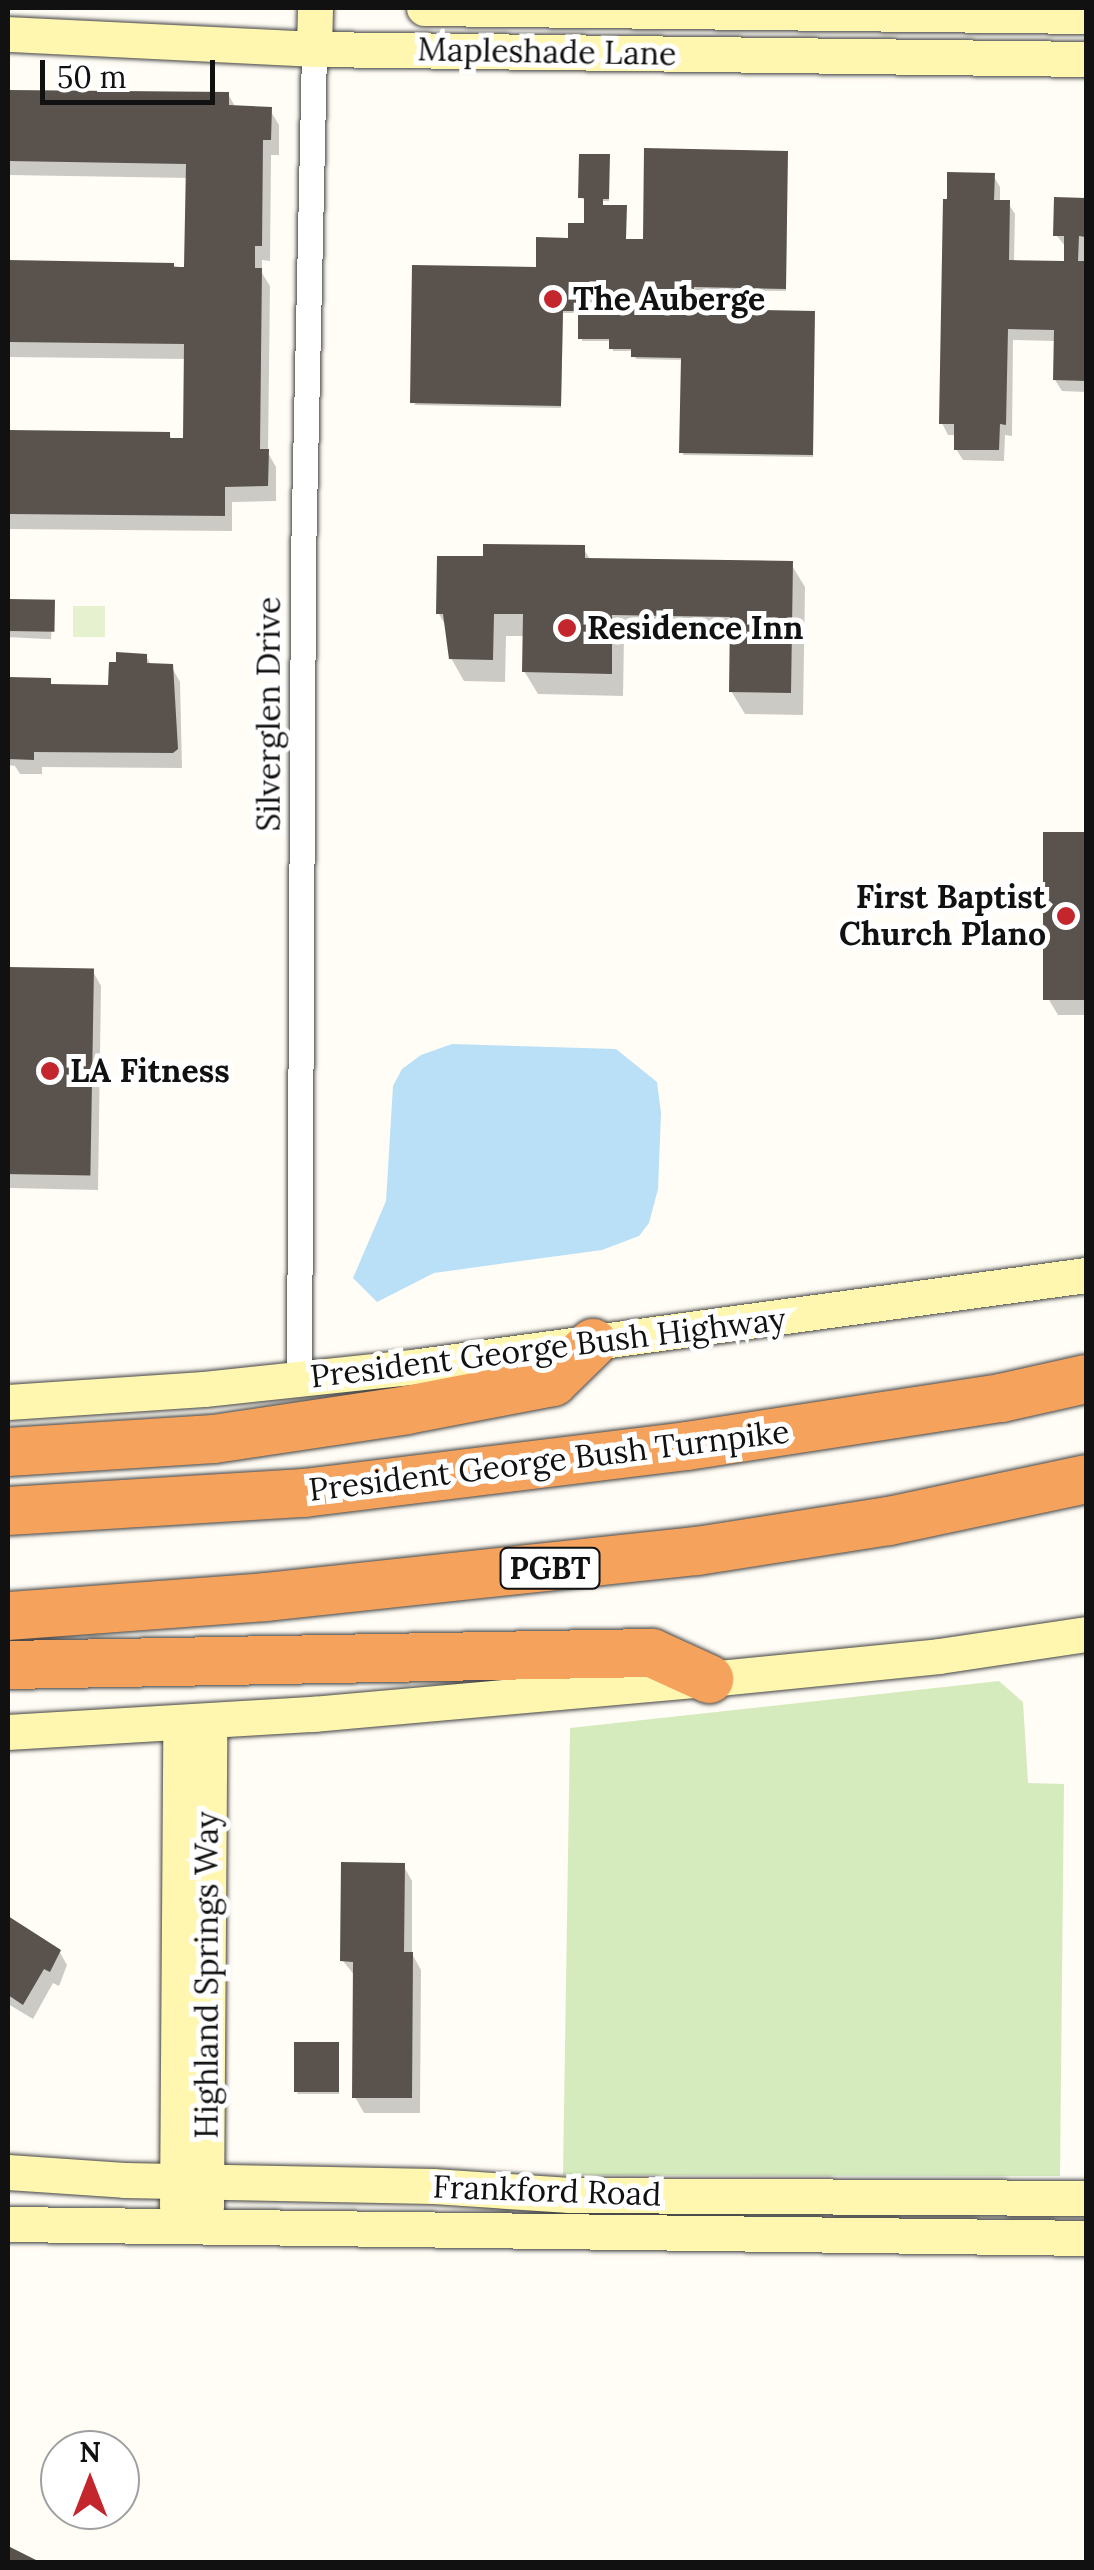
<!DOCTYPE html>
<html>
<head>
<meta charset="utf-8">
<style>
	body { margin:0 }
	#map { position:relative; width:1094px; height:2570px; overflow:hidden; background:#fffdf5; font-family:Lora,serif }
	div>[style] { position:absolute }
	[style*='--x'] { left:calc(var(--x)*1px); top:calc(var(--y)*1px); width:calc(var(--w)*1px); rotate:calc(var(--a)*1deg) }
	.green>* { inset:0; background:#d5ebbd }
	.pitch>* { inset:0; background:#e6f2cf; transform-origin:0 0 }
	.water>* { inset:0; background:#b9e0f7 }
	.shadow>* { inset:0; background:#0003; transform-origin:0 0 }
	.building>* { inset:0; background:#5a524d; transform-origin:0 0 }
	.roads { filter:drop-shadow(0 0 2px #444) drop-shadow(0 0 2px #444) }
	.street>* { height:25px; margin:-12.5px; padding:0 12.5px; transform-origin:12.5px; border-radius:12.5px; background:#fff }
	.secondary>* { height:35px; margin:-17.5px; padding:0 17.5px; transform-origin:17.5px; border-radius:17.5px; background:#fff6b0 }
	.highway>* { height:48px; margin:-24px; padding:0 24px; transform-origin:24px; border-radius:24px; background:#f5a25d }
	.dots>* { width:28px; height:28px; translate:-50% -50%; box-sizing:border-box; border:5px solid #fff; border-radius:50% }
	span { translate:-50% -50%; white-space:nowrap; text-align:center; line-height:1.15; -webkit-text-stroke:10px #fff; paint-order:stroke }
	.shield-label span { padding:2px 8px; background:#fff; border:2px solid; border-radius:8px; -webkit-text-stroke-width:0 }
	.shield-label { font-size:30px; color:#111; font-weight:700 }
	.street-label { font-size:32px; color:#111 }
	.poi-label { font-size:32px; color:#111; font-weight:700 }
	.left { translate:0 -50%; text-align:left }
	.right { translate:-100% -50%; text-align:right }
	.frame { position:absolute; inset:0; border:10px solid #111; pointer-events:none }
	.north { position:absolute; left:40px; top:2430px; width:100px; height:100px; box-sizing:border-box; background:#fff; border:2px solid #a0a0a0; border-radius:50%; rotate:0deg; font-size:28px; font-weight:700; line-height:40px; text-align:center; color:#111 }
	.north::after { content:''; display:block; margin:auto; width:35px; height:45px; background:#c4262e; clip-path:polygon(50% 0,100% 100%,50% 72%,0 100%) }
	.scale { position:absolute; left:40px; top:60px; width:175px; height:45px; box-sizing:border-box; border:5px solid #111; border-top:0; padding-left:12px; font-size:30px; line-height:35px; white-space:nowrap; color:#111; -webkit-text-stroke:8px #fff; paint-order:stroke }
</style>
</head>
<body>
<div id="map">
	<div class="green">
		<div style="clip-path:polygon(999px 1681px,1023px 1702px,1028px 1783px,1064px 1784px,1060px 2176px,563px 2175px,570px 1728px)"></div>
	</div>
	<div class="pitch">
		<div style="left:73px;top:606px;width:32px;height:31px"></div>
	</div>
	<div class="water">
		<div style="clip-path:polygon(452px 1044px,616px 1049px,657px 1082px,661px 1113px,658px 1189px,649px 1223px,639px 1236px,602px 1250px,434px 1273px,377px 1302px,353px 1278px,386px 1201px,393px 1086px,402px 1069px,421px 1055px)"></div>
	</div>
	<div class="shadow">
		<div style="clip-path:polygon(8px 92px,228px 94px,236px 108px,270px 110px,279px 125px,279px 155px,271px 155px,270px 261px,262px 260px,262px 273px,270px 286px,268px 453px,276px 467px,276px 501px,232px 502px,232px 531px,8px 529px,8px 436px,169px 434px,172px 440px,185px 440px,186px 359px,8px 357px,8px 262px,172px 265px,187px 269px,188px 178px,8px 175px)"></div>
		<div style="clip-path:polygon(787px 153px,786px 291px,695px 290px,694px 312px,814px 314px,813px 457px,683px 455px,683px 360px,636px 359px,634px 351px,613px 351px,611px 341px,582px 341px,581px 313px,563px 313px,561px 408px,414px 405px,538px 269px,586px 225px,587px 201px,581px 198px,608px 157px,609px 201px,603px 201px,603px 207px,625px 208px,626px 241px,645px 242px)"></div>
		<div style="clip-path:polygon(993px 175px,1000px 187px,1000px 203px,1008px 203px,1015px 214px,1014px 263px,1066px 264px,1066px 247px,1056px 235px,1056px 199px,1086px 200px,1086px 392px,1062px 391px,1055px 380px,1056px 341px,1013px 340px,1012px 436px,1005px 435px,1004px 461px,963px 460px,956px 449px,957px 435px,948px 435px,942px 423px)"></div>
		<div style="clip-path:polygon(583px 548px,591px 561px,791px 564px,805px 587px,803px 715px,745px 714px,731px 691px,732px 639px,624px 637px,623px 696px,538px 694px,524px 671px,525px 636px,506px 636px,505px 682px,464px 681px,451px 658px,447px 628px,439px 614px,485px 559px)"></div>
		<div style="left:8px;top:601px;width:45px;height:36px;rotate:3deg"></div>
		<div style="clip-path:polygon(146px 656px,151px 665px,171px 666px,180px 682px,182px 768px,42px 767px,42px 774px,20px 774px,15px 766px,8px 765px,8px 680px,49px 680px,53px 687px,110px 688px)"></div>
		<div style="clip-path:polygon(1045px 835px,1086px 835px,1086px 1015px,1058px 1015px,1049px 1000px)"></div>
		<div style="clip-path:polygon(8px 970px,92px 970px,101px 986px,98px 1190px,10px 1188px,8px 1192px)"></div>
		<div style="clip-path:polygon(403px 1865px,412px 1881px,412px 1954px,421px 1970px,420px 2113px,364px 2113px,355px 2097px,355px 1976px,343px 1961px)"></div>
		<div style="clip-path:polygon(8px 1919px,58px 1949px,67px 1965px,59px 1986px,53px 1983px,33px 2019px,8px 2004px)"></div>
		<div style="clip-path:polygon(339px 2047px,339px 2094px,298px 2094px,296px 2091px)"></div>
	</div>
	<div class="building">
		<div style="clip-path:polygon(8px 90px,229px 92px,229px 105px,272px 107px,271px 140px,263px 140px,262px 246px,255px 246px,255px 268px,262px 268px,260px 449px,269px 449px,268px 486px,225px 487px,225px 516px,8px 514px,8px 430px,170px 432px,170px 438px,183px 438px,184px 344px,8px 342px,8px 260px,174px 263px,174px 267px,184px 267px,186px 164px,8px 161px)"></div>
		<div style="clip-path:polygon(644px 148px,788px 151px,786px 289px,694px 287px,694px 309px,815px 311px,813px 455px,679px 453px,681px 358px,631px 357px,631px 349px,609px 349px,609px 339px,578px 339px,578px 311px,563px 311px,561px 406px,410px 403px,412px 265px,536px 267px,536px 237px,568px 238px,568px 223px,584px 223px,584px 198px,578px 198px,579px 154px,610px 154px,609px 199px,603px 199px,603px 205px,627px 205px,626px 239px,643px 239px)"></div>
		<div style="clip-path:polygon(947px 172px,995px 173px,994px 200px,1010px 200px,1009px 260px,1064px 261px,1064px 236px,1053px 236px,1054px 197px,1086px 198px,1086px 237px,1079px 236px,1078px 261px,1086px 261px,1086px 381px,1053px 380px,1054px 330px,1008px 329px,1006px 425px,1000px 424px,999px 450px,954px 450px,954px 424px,939px 424px,943px 199px,947px 199px)"></div>
		<div style="clip-path:polygon(483px 544px,585px 545px,585px 558px,793px 561px,791px 693px,729px 692px,730px 617px,612px 615px,612px 674px,522px 672px,523px 614px,494px 614px,493px 660px,449px 659px,443px 614px,436px 614px,437px 556px,483px 556px)"></div>
		<div style="left:8px;top:599px;width:47px;height:32px;rotate:1deg"></div>
		<div style="clip-path:polygon(116px 652px,147px 654px,147px 663px,173px 664px,178px 749px,173px 753px,34px 752px,34px 760px,8px 759px,8px 677px,51px 678px,51px 684px,108px 685px,109px 662px,116px 662px)"></div>
		<div style="left:1086px;top:832px;width:168px;height:43px;rotate:90deg"></div>
		<div style="left:8px;top:967px;width:86px;height:207px;rotate:1deg"></div>
		<div style="clip-path:polygon(341px 1862px,405px 1863px,404px 1952px,413px 1952px,412px 2098px,352px 2098px,353px 1962px,340px 1961px)"></div>
		<div style="clip-path:polygon(8px 1916px,61px 1950px,50px 1972px,44px 1969px,23px 2005px,8px 1995px)"></div>
		<div style="left:294px;top:2042px;width:45px;height:50px"></div>
		<div style="clip-path:polygon(8px 2546px,40px 2562px,8px 2562px)"></div>
	</div>
	<div class="roads">
		<div class="street">
			<div style="--x:299;--y:1380;--w:821;--a:-89.72"></div>
			<div style="--x:303;--y:559;--w:510;--a:-88.76"></div>
		</div>
		<div class="secondary">
			<div style="--x:424;--y:8;--w:662;--a:0.69"></div>
			<div style="--x:8;--y:34;--w:306;--a:2.8"></div>
			<div style="--x:314;--y:49;--w:772;--a:0.74"></div>
			<div style="--x:314;--y:49;--w:41;--a:-88.6"></div>
			<div style="--x:8;--y:1402;--w:196;--a:-3.8"></div>
			<div style="--x:204;--y:1389;--w:216;--a:-6.1"></div>
			<div style="--x:419;--y:1366;--w:673;--a:-7.77"></div>
			<div style="--x:8;--y:1732;--w:306;--a:-3.4"></div>
			<div style="--x:313;--y:1714;--w:398;--a:-5.1"></div>
			<div style="--x:709;--y:1679;--w:231;--a:-5.7"></div>
			<div style="--x:939;--y:1656;--w:149;--a:-8.5"></div>
			<div style="--x:8;--y:2172;--w:116;--a:3.9"></div>
			<div style="--x:124;--y:2180;--w:309;--a:1.1"></div>
			<div style="--x:433;--y:2186;--w:137;--a:3.8"></div>
			<div style="--x:570;--y:2195;--w:516;--a:0.33"></div>
			<div style="--x:177;--y:2206;--w:483;--a:-89.6"></div>
			<div style="--x:206;--y:2207;--w:486;--a:-89.6"></div>
			<div style="--x:8;--y:2224;--w:1078;--a:0.74"></div>
		</div>
		<div class="highway">
			<div style="--x:8;--y:1452;--w:206;--a:-3.6"></div>
			<div style="--x:214;--y:1439;--w:195;--a:-8.5"></div>
			<div style="--x:407;--y:1410;--w:149;--a:-10.9"></div>
			<div style="--x:553;--y:1382;--w:56;--a:-44.3"></div>
			<div style="--x:8;--y:1511;--w:297;--a:-3.5"></div>
			<div style="--x:304;--y:1493;--w:386;--a:-7"></div>
			<div style="--x:687;--y:1446;--w:318;--a:-8.7"></div>
			<div style="--x:1001;--y:1398;--w:87;--a:-12.6"></div>
			<div style="--x:8;--y:1616;--w:258;--a:-4.2"></div>
			<div style="--x:265;--y:1597;--w:434;--a:-6.1"></div>
			<div style="--x:697;--y:1551;--w:194;--a:-8.9"></div>
			<div style="--x:889;--y:1521;--w:201;--a:-12"></div>
			<div style="--x:8;--y:1665;--w:644;--a:-1.07"></div>
			<div style="--x:652;--y:1653;--w:63;--a:24.5"></div>
		</div>
	</div>
	<div class="dots">
		<div style="left:553px;top:299px;background:#c4262e"></div>
		<div style="left:567px;top:628px;background:#c4262e"></div>
		<div style="left:1066px;top:916px;background:#c4262e"></div>
		<div style="left:50px;top:1071px;background:#c4262e"></div>
	</div>
	<div class="shield-label">
		<span style="left:550px;top:1568px">PGBT</span>
	</div>
	<div class="street-label">
		<span style="left:547px;top:52px;rotate:1deg">Mapleshade Lane</span>
		<span style="left:269px;top:714px;rotate:-90deg">Silverglen Drive</span>
		<span style="left:548px;top:1348px;rotate:-7deg">President George Bush Highway</span>
		<span style="left:549px;top:1461px;rotate:-7deg">President George Bush Turnpike</span>
		<span style="left:207px;top:1975px;rotate:-90deg">Highland Springs Way</span>
		<span style="left:547px;top:2191px;rotate:2deg">Frankford Road</span>
	</div>
	<div class="poi-label">
		<span class="left" style="left:573px;top:299px">The Auberge</span>
		<span class="left" style="left:587px;top:628px">Residence Inn</span>
		<span class="right" style="left:1046px;top:916px">First Baptist<br>Church Plano</span>
		<span class="left" style="left:70px;top:1071px">LA Fitness</span>
	</div>
	<div class="frame"></div>
	<div class="north">N</div>
	<div class="scale">50 m</div>
</div>
</body>
</html>
